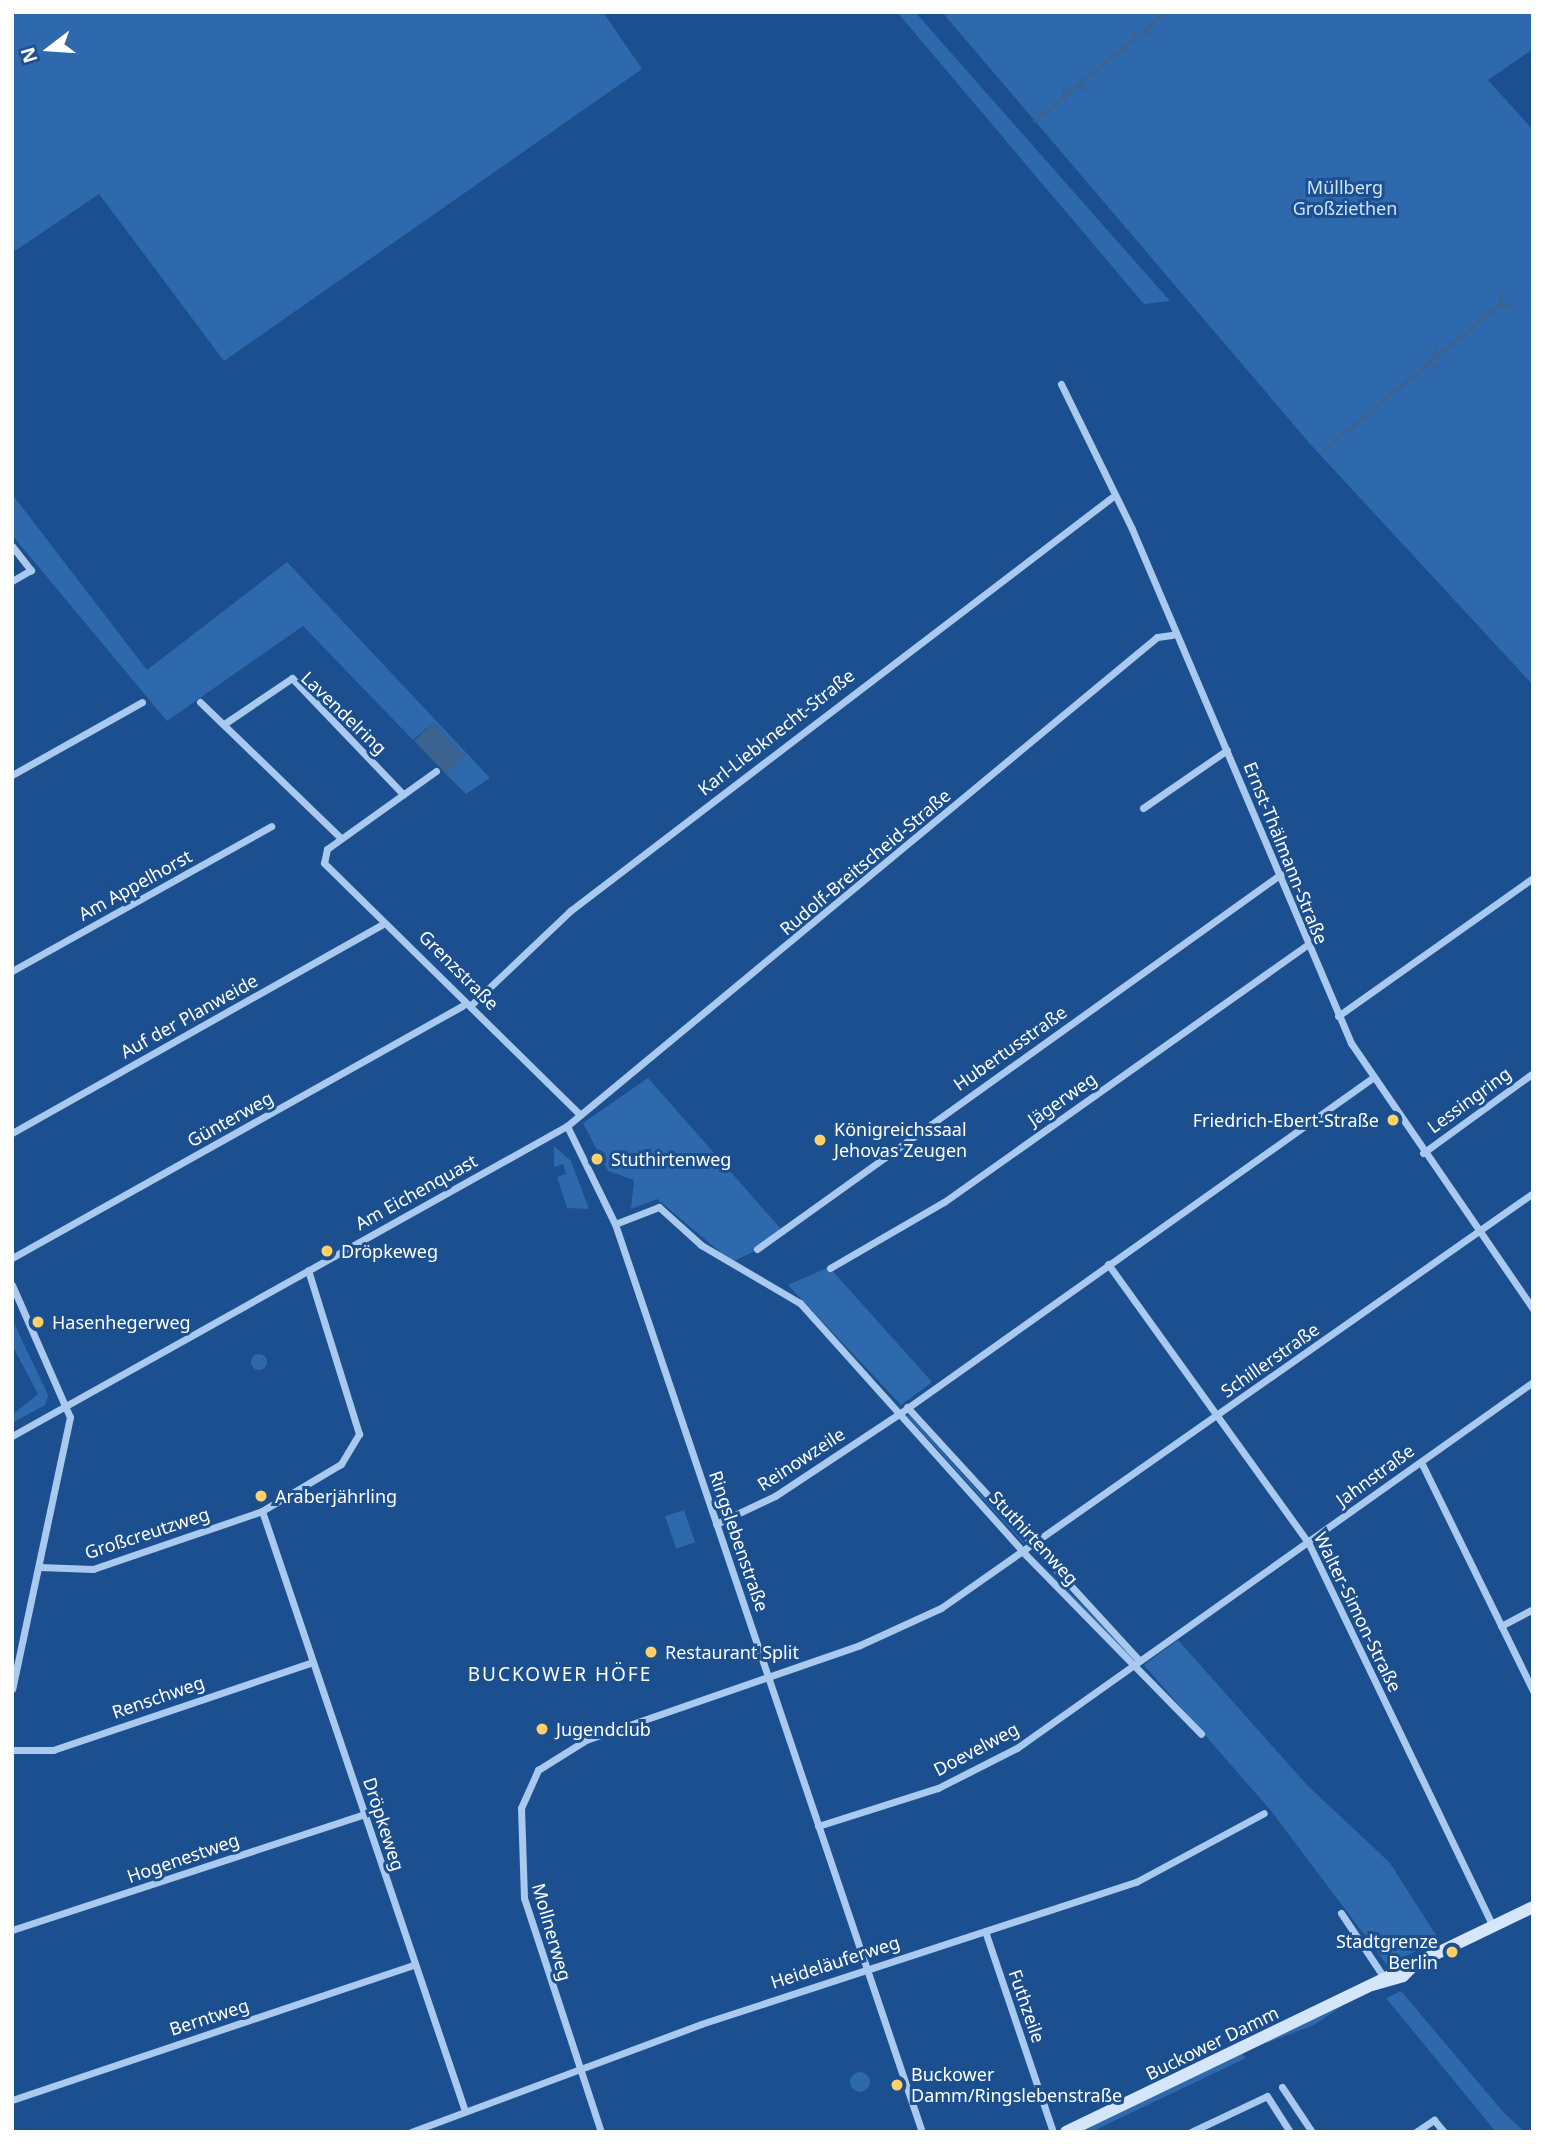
<!DOCTYPE html>
<html>
<head>
<meta charset="utf-8">
<style>
	body { margin:0 }
	#map { position:relative; width:1545px; height:2144px; overflow:hidden; background:#1b4f8f; font-family:"Noto Sans",sans-serif }
	div>[style] { position:absolute }
	[style*='--x'] { left:calc(var(--x)*1px); top:calc(var(--y)*1px); width:calc(var(--w)*1px); rotate:calc(var(--a)*1deg) }
	.green>* { inset:0; background:#2e69ad; transform-origin:0 0 }
	.round { border-radius:50% }
	.water>* { inset:0; background:#3c6290; transform-origin:0 0 }
	.stream>* { height:2.5px; margin:-1.25px; padding:0 1.25px; transform-origin:1.25px; border-radius:1.25px; background:#3c6290 }
	.street>* { height:7px; margin:-3.5px; padding:0 3.5px; transform-origin:3.5px; border-radius:3.5px; background:#a9c9ee }
	.secondary>* { height:12px; margin:-6px; padding:0 6px; transform-origin:6px; border-radius:6px; background:#d6e6fa }
	.dots>* { width:19px; height:19px; translate:-50% -50%; box-sizing:border-box; border:4px solid #1b4f8f; border-radius:50% }
	span { translate:-50% -50%; white-space:nowrap; text-align:center; line-height:1.15; -webkit-text-stroke:6px #1b4f8f; paint-order:stroke }
	.park-label { font-size:18px; color:#cfe3fa }
	.street-label { font-size:18px; color:#fff }
	.poi-label { font-size:18px; color:#fff }
	.right { translate:-100% -50%; text-align:right }
	.left { translate:0 -50%; text-align:left }
	.neighbourhood-label { font-size:19px; color:#fff; letter-spacing:2px }
	.frame { position:absolute; inset:0; border:14px solid #fff; pointer-events:none }
	.north { position:absolute; left:14px; top:14px; width:70px; height:70px; -webkit-text-stroke:5px #1b4f8f; paint-order:stroke; rotate:253deg; font-size:19px; font-weight:700; line-height:28px; text-align:center; color:#fff }
	.north::after { content:''; display:block; margin:auto; width:24px; height:32px; background:#fff; clip-path:polygon(50% 0,100% 100%,50% 72%,0 100%) }
</style>
</head>
<body>
<div id="map">
	<div class="green">
		<div style="clip-path:polygon(12px 12px,603px 12px,642px 69px,224px 361px,99px 194px,12px 253px)"></div>
		<div style="clip-path:polygon(897px 12px,915px 12px,1170px 301px,1144px 304px)"></div>
		<div style="clip-path:polygon(942px 12px,1533px 12px,1533px 49px,1488px 80px,1533px 130px,1533px 685px,1311px 445px)"></div>
		<div style="clip-path:polygon(12px 494px,147px 670px,287px 562px,490px 778px,466px 794px,443px 771px,465px 756px,433px 723px,413px 740px,303px 626px,167px 721px,12px 535px)"></div>
		<div style="clip-path:polygon(648px 1078px,781px 1229px,755px 1251px,732px 1262px,657px 1199px,631px 1209px,634px 1180px,608px 1171px,583px 1123px)"></div>
		<div style="clip-path:polygon(554px 1146px,571px 1161px,589px 1209px,567px 1208px,557px 1177px,566px 1174px,563px 1164px,554px 1167px)"></div>
		<div style="clip-path:polygon(829px 1267px,932px 1382px,901px 1405px,788px 1285px)"></div>
		<div style="clip-path:polygon(12px 1319px,48px 1395px,45px 1405px,12px 1423px,12px 1415px,38px 1394px,12px 1345px)"></div>
		<div class="round" style="left:251px;top:1354px;width:16px;height:16px"></div>
		<div style="clip-path:polygon(909px 1415px,1024px 1542px,1024px 1544px,907px 1416px)"></div>
		<div style="left:684px;top:1510px;width:34px;height:20px;rotate:71deg"></div>
		<div style="clip-path:polygon(1036px 1558px,1133px 1657px,1131px 1659px)"></div>
		<div style="clip-path:polygon(1178px 1640px,1307px 1785px,1390px 1863px,1439px 1940px,1387px 1965px,1272px 1812px,1144px 1665px)"></div>
		<div style="clip-path:polygon(1401px 1991px,1504px 2113px,1525px 2132px,1496px 2132px,1386px 1998px)"></div>
		<div style="clip-path:polygon(1344px 2005px,1314px 2025px,1267px 2043px,1268px 2041px)"></div>
		<div style="clip-path:polygon(1242px 2054px,1246px 2058px,1091px 2132px,1077px 2132px)"></div>
		<div class="round" style="left:850px;top:2072px;width:20px;height:20px"></div>
	</div>
	<div class="water">
		<div style="left:433px;top:723px;width:46px;height:26px;rotate:46deg"></div>
	</div>
	<div class="stream">
		<div style="--x:1133;--y:28;--w:11;--a:85"></div>
		<div style="--x:1145;--y:30;--w:9;--a:18"></div>
		<div style="--x:1080;--y:86;--w:9;--a:18"></div>
		<div style="--x:1064;--y:89;--w:10;--a:84"></div>
		<div style="--x:1034;--y:121;--w:171;--a:-39.5"></div>
		<div style="--x:1501;--y:293;--w:10;--a:90"></div>
		<div style="--x:1434;--y:358;--w:10;--a:-84"></div>
		<div style="--x:1428;--y:364;--w:10;--a:11"></div>
		<div style="--x:1322;--y:451;--w:232;--a:-39.6"></div>
		<div style="--x:1501;--y:303;--w:9;--a:13"></div>
	</div>
	<div class="street">
		<div style="--x:1061;--y:384;--w:161;--a:63.9"></div>
		<div style="--x:1132;--y:529;--w:559;--a:66.92"></div>
		<div style="--x:1351;--y:1043;--w:322;--a:55.6"></div>
		<div style="--x:12;--y:546;--w:31;--a:52"></div>
		<div style="--x:31;--y:570;--w:22;--a:150"></div>
		<div style="--x:200;--y:702;--w:196;--a:44"></div>
		<div style="--x:224;--y:724;--w:82;--a:-34.1"></div>
		<div style="--x:292;--y:678;--w:161;--a:46.3"></div>
		<div style="--x:436;--y:771;--w:134;--a:144.4"></div>
		<div style="--x:327;--y:849;--w:14;--a:102"></div>
		<div style="--x:324;--y:863;--w:358;--a:44.5"></div>
		<div style="--x:12;--y:775;--w:149;--a:-29.3"></div>
		<div style="--x:1143;--y:808;--w:102;--a:-34.6"></div>
		<div style="--x:12;--y:971;--w:297;--a:-29.2"></div>
		<div style="--x:471;--y:1005;--w:137;--a:-43.5"></div>
		<div style="--x:570;--y:911;--w:681;--a:-37.36"></div>
		<div style="--x:1338;--y:1016;--w:239;--a:-35.3"></div>
		<div style="--x:567;--y:1126;--w:109;--a:63.9"></div>
		<div style="--x:615;--y:1224;--w:958;--a:71.32"></div>
		<div style="--x:12;--y:1133;--w:424;--a:-29.4"></div>
		<div style="--x:1423;--y:1153;--w:136;--a:-36"></div>
		<div style="--x:615;--y:1224;--w:47;--a:-21.1"></div>
		<div style="--x:659;--y:1207;--w:57;--a:42.1"></div>
		<div style="--x:701;--y:1245;--w:115;--a:30.4"></div>
		<div style="--x:800;--y:1303;--w:336;--a:48.1"></div>
		<div style="--x:1024;--y:1553;--w:253;--a:45.6"></div>
		<div style="--x:757;--y:1249;--w:644;--a:-35.59"></div>
		<div style="--x:12;--y:1258;--w:516;--a:-29.25"></div>
		<div style="--x:1108;--y:1264;--w:342;--a:54.3"></div>
		<div style="--x:1308;--y:1542;--w:427;--a:64.3"></div>
		<div style="--x:830;--y:1268;--w:132;--a:-30.1"></div>
		<div style="--x:944;--y:1202;--w:443;--a:-35.3"></div>
		<div style="--x:308;--y:1270;--w:172;--a:72.7"></div>
		<div style="--x:359;--y:1434;--w:35;--a:121"></div>
		<div style="--x:341;--y:1464;--w:92;--a:149.3"></div>
		<div style="--x:262;--y:1511;--w:633;--a:71.31"></div>
		<div style="--x:12;--y:1285;--w:144;--a:66.3"></div>
		<div style="--x:70;--y:1417;--w:278;--a:102"></div>
		<div style="--x:907;--y:1407;--w:343;--a:47.5"></div>
		<div style="--x:12;--y:1436;--w:636;--a:-29.19"></div>
		<div style="--x:567;--y:1126;--w:766;--a:-39.65"></div>
		<div style="--x:1157;--y:637;--w:15;--a:-8"></div>
		<div style="--x:1421;--y:1462;--w:255;--a:63.9"></div>
		<div style="--x:716;--y:1524;--w:65;--a:-25.4"></div>
		<div style="--x:775;--y:1496;--w:149;--a:-33.5"></div>
		<div style="--x:899;--y:1414;--w:579;--a:-35.37"></div>
		<div style="--x:39;--y:1567;--w:54;--a:2.1"></div>
		<div style="--x:93;--y:1569;--w:179;--a:-18.9"></div>
		<div style="--x:1501;--y:1626;--w:36;--a:-28"></div>
		<div style="--x:12;--y:1750;--w:41;--a:0"></div>
		<div style="--x:53;--y:1750;--w:274;--a:-18.7"></div>
		<div style="--x:818;--y:1826;--w:126;--a:-17.6"></div>
		<div style="--x:938;--y:1788;--w:89;--a:-26.9"></div>
		<div style="--x:1017;--y:1748;--w:633;--a:-35.35"></div>
		<div style="--x:1341;--y:1913;--w:79;--a:56.3"></div>
		<div style="--x:12;--y:1930;--w:371;--a:-18.2"></div>
		<div style="--x:985;--y:1931;--w:212;--a:71.3"></div>
		<div style="--x:1282;--y:2087;--w:54;--a:56.3"></div>
		<div style="--x:12;--y:2100;--w:425;--a:-18.6"></div>
		<div style="--x:411;--y:2132;--w:309;--a:-20.4"></div>
		<div style="--x:701;--y:2024;--w:458;--a:-18.1"></div>
		<div style="--x:1136;--y:1882;--w:145;--a:-28.3"></div>
		<div style="--x:601;--y:2132;--w:246;--a:-108.2"></div>
		<div style="--x:524;--y:1898;--w:90;--a:-91.9"></div>
		<div style="--x:521;--y:1808;--w:42;--a:-65.9"></div>
		<div style="--x:538;--y:1770;--w:57;--a:-32"></div>
		<div style="--x:586;--y:1740;--w:290;--a:-19.1"></div>
		<div style="--x:860;--y:1645;--w:89;--a:-24.6"></div>
		<div style="--x:941;--y:1608;--w:723;--a:-35.03"></div>
		<div style="--x:1191;--y:2132;--w:84;--a:-25.3"></div>
		<div style="--x:1267;--y:2096;--w:43;--a:57.4"></div>
		<div style="--x:1416;--y:2132;--w:22;--a:-34"></div>
		<div style="--x:1434;--y:2120;--w:16;--a:50"></div>
	</div>
	<div class="secondary">
		<div style="--x:1372;--y:1985;--w:32;--a:-16"></div>
		<div style="--x:1403;--y:1976;--w:14;--a:-45"></div>
		<div style="--x:1066;--y:2132;--w:518;--a:-25.72"></div>
	</div>
	<div class="dots">
		<div style="left:1393px;top:1120px;background:#ffd166"></div>
		<div style="left:820px;top:1140px;background:#ffd166"></div>
		<div style="left:597px;top:1159px;background:#ffd166"></div>
		<div style="left:327px;top:1251px;background:#ffd166"></div>
		<div style="left:38px;top:1322px;background:#ffd166"></div>
		<div style="left:261px;top:1496px;background:#ffd166"></div>
		<div style="left:651px;top:1652px;background:#ffd166"></div>
		<div style="left:542px;top:1729px;background:#ffd166"></div>
		<div style="left:1452px;top:1952px;background:#ffd166"></div>
		<div style="left:897px;top:2085px;background:#ffd166"></div>
	</div>
	<div class="park-label">
		<span style="left:1345px;top:198px">Müllberg<br>Großziethen</span>
	</div>
	<div class="street-label">
		<span style="left:344px;top:713px;rotate:44deg">Lavendelring</span>
		<span style="left:776px;top:732px;rotate:-38deg">Karl-Liebknecht-Straße</span>
		<span style="left:1286px;top:853px;rotate:68deg">Ernst-Thälmann-Straße</span>
		<span style="left:865px;top:862px;rotate:-40deg">Rudolf-Breitscheid-Straße</span>
		<span style="left:135px;top:885px;rotate:-29deg">Am Appelhorst</span>
		<span style="left:459px;top:970px;rotate:45deg">Grenzstraße</span>
		<span style="left:189px;top:1016px;rotate:-29deg">Auf der Planweide</span>
		<span style="left:1010px;top:1048px;rotate:-35deg">Hubertusstraße</span>
		<span style="left:1062px;top:1099px;rotate:-35deg">Jägerweg</span>
		<span style="left:1469px;top:1100px;rotate:-36deg">Lessingring</span>
		<span style="left:230px;top:1119px;rotate:-29deg">Günterweg</span>
		<span style="left:416px;top:1192px;rotate:-29deg">Am Eichenquast</span>
		<span style="left:1270px;top:1360px;rotate:-35deg">Schillerstraße</span>
		<span style="left:801px;top:1459px;rotate:-33deg">Reinowzeile</span>
		<span style="left:1375px;top:1475px;rotate:-36deg">Jahnstraße</span>
		<span style="left:147px;top:1533px;rotate:-18deg">Großcreutzweg</span>
		<span style="left:1034px;top:1538px;rotate:47deg">Stuthirtenweg</span>
		<span style="left:739px;top:1541px;rotate:71deg">Ringslebenstraße</span>
		<span style="left:1358px;top:1612px;rotate:64deg">Walter-Simon-Straße</span>
		<span style="left:158px;top:1697px;rotate:-19deg">Renschweg</span>
		<span style="left:976px;top:1749px;rotate:-28deg">Doevelweg</span>
		<span style="left:384px;top:1824px;rotate:72deg">Dröpkeweg</span>
		<span style="left:183px;top:1858px;rotate:-19deg">Hogenestweg</span>
		<span style="left:552px;top:1932px;rotate:74deg">Mollnerweg</span>
		<span style="left:835px;top:1962px;rotate:-18deg">Heideläuferweg</span>
		<span style="left:1027px;top:2006px;rotate:71deg">Futhzeile</span>
		<span style="left:209px;top:2017px;rotate:-18deg">Berntweg</span>
		<span style="left:1212px;top:2043px;rotate:-26deg">Buckower Damm</span>
	</div>
	<div class="poi-label">
		<span class="right" style="left:1379px;top:1120px">Friedrich-Ebert-Straße</span>
		<span class="left" style="left:834px;top:1140px">Königreichssaal<br>Jehovas Zeugen</span>
		<span class="left" style="left:611px;top:1159px">Stuthirtenweg</span>
		<span class="left" style="left:341px;top:1251px">Dröpkeweg</span>
		<span class="left" style="left:52px;top:1322px">Hasenhegerweg</span>
		<span class="left" style="left:275px;top:1496px">Araberjährling</span>
		<span class="left" style="left:665px;top:1652px">Restaurant Split</span>
		<span class="left" style="left:556px;top:1729px">Jugendclub</span>
		<span class="right" style="left:1438px;top:1952px">Stadtgrenze<br>Berlin</span>
		<span class="left" style="left:911px;top:2085px">Buckower<br>Damm/Ringslebenstraße</span>
	</div>
	<div class="neighbourhood-label">
		<span style="left:560px;top:1675px">BUCKOWER HÖFE</span>
	</div>
	<div class="frame"></div>
	<div class="north">N</div>
</div>
</body>
</html>
